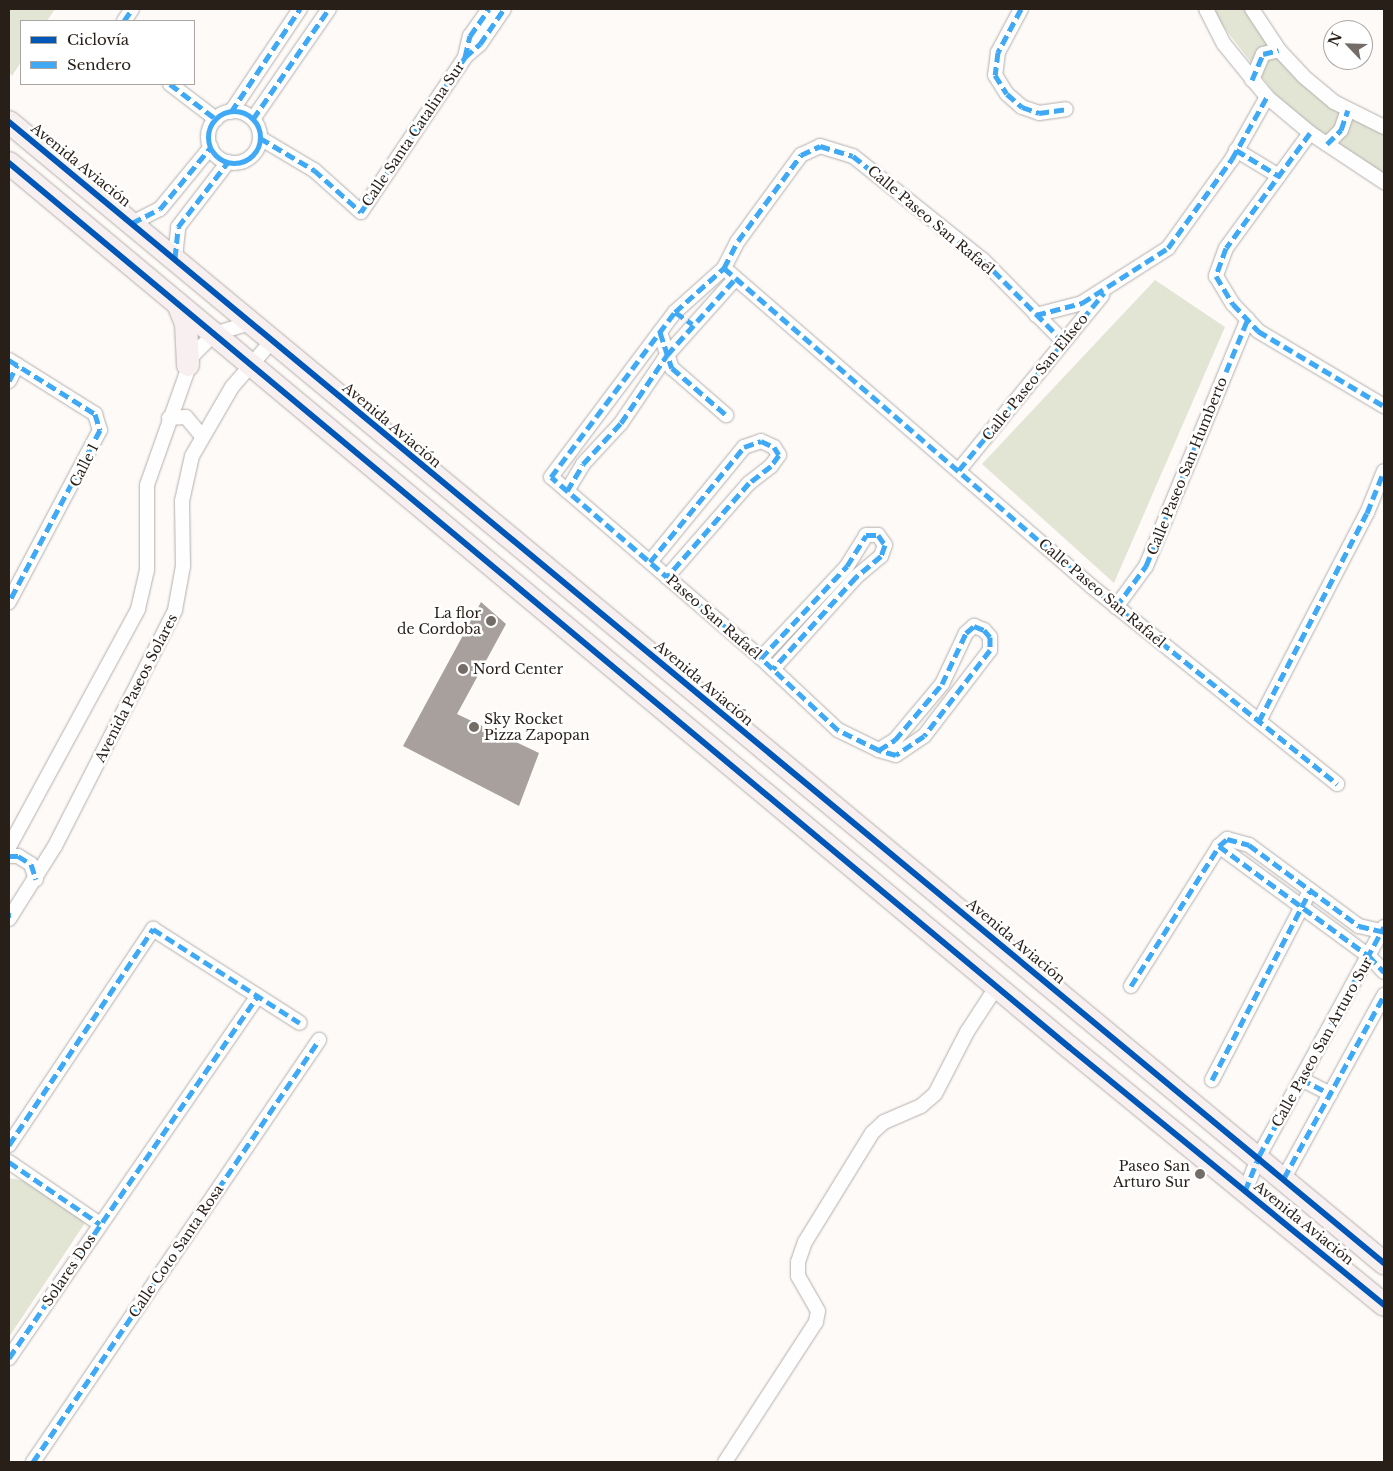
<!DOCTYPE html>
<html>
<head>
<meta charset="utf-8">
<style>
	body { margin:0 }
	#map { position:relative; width:1393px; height:1471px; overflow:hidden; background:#fdfaf8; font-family:"Libre Baskerville",serif }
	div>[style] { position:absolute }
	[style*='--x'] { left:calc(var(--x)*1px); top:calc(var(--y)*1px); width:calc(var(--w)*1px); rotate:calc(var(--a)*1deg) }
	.green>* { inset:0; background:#e2e4d4 }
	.building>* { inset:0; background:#a7a09c }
	.roads { filter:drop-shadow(0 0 1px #b4afab) drop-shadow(0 0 1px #b4afab) }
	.street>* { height:14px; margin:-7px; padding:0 7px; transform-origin:7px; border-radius:7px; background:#fffefe }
	.street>.ring { margin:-7px; padding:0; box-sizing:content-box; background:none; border:14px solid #fffefe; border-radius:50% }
	.primary>* { height:22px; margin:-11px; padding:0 11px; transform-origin:11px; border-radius:11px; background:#f7eff0 }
	.quiet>* { height:5px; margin-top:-2.5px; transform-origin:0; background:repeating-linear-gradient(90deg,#3fa9f5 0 10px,transparent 0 15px) }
	.quiet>.ring { margin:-2.5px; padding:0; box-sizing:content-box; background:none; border:5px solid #3fa9f5; border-radius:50% }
	.cycleway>* { height:6px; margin:-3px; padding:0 3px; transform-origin:3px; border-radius:3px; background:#0057b8 }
	.dots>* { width:14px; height:14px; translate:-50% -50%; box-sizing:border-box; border:2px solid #fff; border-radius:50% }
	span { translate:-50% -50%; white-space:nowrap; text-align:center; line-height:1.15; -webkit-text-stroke:5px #fff; paint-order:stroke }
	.street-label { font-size:14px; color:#291f19 }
	.poi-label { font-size:14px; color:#291f19 }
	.right { translate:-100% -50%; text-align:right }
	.left { translate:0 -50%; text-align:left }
	.frame { position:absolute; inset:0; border:10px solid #291f19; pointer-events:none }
	.legend { position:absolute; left:20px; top:20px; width:175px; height:65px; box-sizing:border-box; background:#fff; border:1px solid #a9a5a3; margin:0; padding:6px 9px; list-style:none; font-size:15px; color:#291f19 }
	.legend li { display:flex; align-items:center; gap:10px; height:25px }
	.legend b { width:25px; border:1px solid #a9a5a3 }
	.north { position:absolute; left:1323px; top:20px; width:50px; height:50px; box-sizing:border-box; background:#fff; border:1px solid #a9a5a3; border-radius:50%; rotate:294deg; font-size:14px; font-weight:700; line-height:20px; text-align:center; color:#291f19 }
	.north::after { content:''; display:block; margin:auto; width:18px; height:22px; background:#736c67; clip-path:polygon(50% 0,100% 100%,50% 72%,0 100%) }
</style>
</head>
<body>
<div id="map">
	<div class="green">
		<div style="clip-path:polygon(9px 9px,55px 9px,47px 21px,21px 21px,21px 62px,12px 76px,9px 72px)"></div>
		<div style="clip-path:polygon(1210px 9px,1250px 9px,1276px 57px,1384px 132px,1384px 177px,1285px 107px)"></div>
		<div style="clip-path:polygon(1155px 280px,1225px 327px,1114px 583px,982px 464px)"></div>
		<div style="clip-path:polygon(9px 1178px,32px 1182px,64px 1201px,85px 1223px,9px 1337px)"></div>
	</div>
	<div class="building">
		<div style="clip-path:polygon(481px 602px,506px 624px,457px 714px,539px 753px,519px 806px,403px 746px)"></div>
	</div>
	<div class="roads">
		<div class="street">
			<div style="--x:1021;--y:9;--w:49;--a:118.1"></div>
			<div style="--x:998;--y:52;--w:23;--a:97"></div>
			<div style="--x:995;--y:75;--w:22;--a:58"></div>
			<div style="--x:1007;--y:94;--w:20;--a:41"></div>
			<div style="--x:1022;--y:107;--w:18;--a:19"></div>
			<div style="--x:1039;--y:113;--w:27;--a:-8"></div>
			<div style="--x:1206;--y:9;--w:39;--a:63"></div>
			<div style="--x:1224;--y:44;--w:68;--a:50.9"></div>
			<div style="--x:1267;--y:97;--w:56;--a:39.9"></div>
			<div style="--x:1310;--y:133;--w:89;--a:33.5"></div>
			<div style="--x:1252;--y:9;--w:49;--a:56.6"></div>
			<div style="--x:1279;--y:50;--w:35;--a:47"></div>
			<div style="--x:1303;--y:76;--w:40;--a:40"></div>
			<div style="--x:1334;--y:102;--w:56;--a:26.6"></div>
			<div style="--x:124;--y:21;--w:14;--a:-56"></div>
			<div style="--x:465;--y:57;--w:22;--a:-77"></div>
			<div style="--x:470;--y:36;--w:33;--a:-55"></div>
			<div style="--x:1252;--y:80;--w:28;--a:-67"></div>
			<div style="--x:1263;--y:54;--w:16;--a:-14"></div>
			<div style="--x:170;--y:84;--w:58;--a:37.3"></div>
			<div class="ring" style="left:208px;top:111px;width:38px;height:38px"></div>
			<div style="--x:231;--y:112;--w:124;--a:-56.2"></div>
			<div style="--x:253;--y:119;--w:134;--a:-55.4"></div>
			<div style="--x:1310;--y:133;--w:142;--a:126.1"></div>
			<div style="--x:1226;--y:248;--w:30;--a:110"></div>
			<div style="--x:1216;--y:276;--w:33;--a:59"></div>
			<div style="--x:1233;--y:304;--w:37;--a:47"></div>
			<div style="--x:1258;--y:331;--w:147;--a:30.8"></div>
			<div style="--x:260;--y:138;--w:63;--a:30.7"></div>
			<div style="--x:314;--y:170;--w:63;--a:41.8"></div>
			<div style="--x:361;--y:212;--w:187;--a:-56.1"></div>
			<div style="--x:465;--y:57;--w:20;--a:-41"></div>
			<div style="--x:480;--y:44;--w:42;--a:-55.6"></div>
			<div style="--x:1327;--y:144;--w:20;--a:-45"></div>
			<div style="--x:1341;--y:130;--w:21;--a:-71"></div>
			<div style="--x:1236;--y:150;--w:50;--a:31.2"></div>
			<div style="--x:132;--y:223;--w:31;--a:-27"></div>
			<div style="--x:160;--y:209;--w:80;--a:-50.6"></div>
			<div style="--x:175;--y:258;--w:31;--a:-84"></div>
			<div style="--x:178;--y:227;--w:82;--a:-52.4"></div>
			<div style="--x:724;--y:268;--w:486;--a:40.9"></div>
			<div style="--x:1091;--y:586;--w:316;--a:38.8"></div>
			<div style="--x:1036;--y:315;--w:48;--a:-14.6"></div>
			<div style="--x:1082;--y:303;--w:102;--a:-32.6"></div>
			<div style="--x:1168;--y:248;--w:110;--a:-54.3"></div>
			<div style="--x:1232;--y:159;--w:71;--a:-60.6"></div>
			<div style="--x:660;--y:332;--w:38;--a:72"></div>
			<div style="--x:672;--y:368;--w:72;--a:41"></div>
			<div style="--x:9;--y:360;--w:102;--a:32.1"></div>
			<div style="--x:95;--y:414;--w:17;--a:73"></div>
			<div style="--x:100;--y:430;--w:195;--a:117.9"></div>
			<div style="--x:9;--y:381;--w:18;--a:-63"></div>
			<div style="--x:169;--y:418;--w:17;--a:-3"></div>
			<div style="--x:186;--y:417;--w:25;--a:50"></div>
			<div style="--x:959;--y:470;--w:226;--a:-50.7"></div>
			<div style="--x:567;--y:491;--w:31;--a:-59"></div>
			<div style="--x:583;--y:464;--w:56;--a:-47.2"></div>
			<div style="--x:621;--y:423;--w:82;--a:-55.9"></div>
			<div style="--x:667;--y:355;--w:102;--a:-48.2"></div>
			<div style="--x:650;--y:562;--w:149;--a:-50.7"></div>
			<div style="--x:744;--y:447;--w:18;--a:-19"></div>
			<div style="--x:761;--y:441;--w:14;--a:25"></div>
			<div style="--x:774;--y:447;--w:9;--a:58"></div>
			<div style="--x:779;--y:455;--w:14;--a:126"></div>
			<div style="--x:771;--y:466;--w:28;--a:142"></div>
			<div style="--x:749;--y:483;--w:125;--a:131.1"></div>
			<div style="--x:1116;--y:607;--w:51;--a:-53.8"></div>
			<div style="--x:1146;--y:566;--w:267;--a:-67.6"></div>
			<div style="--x:761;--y:658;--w:126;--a:-46.9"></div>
			<div style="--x:847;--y:566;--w:36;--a:-58"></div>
			<div style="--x:866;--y:535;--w:12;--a:0"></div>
			<div style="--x:878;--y:535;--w:12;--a:55"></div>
			<div style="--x:885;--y:545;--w:12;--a:110"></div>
			<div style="--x:881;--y:556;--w:33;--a:140"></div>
			<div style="--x:856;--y:577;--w:124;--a:132.1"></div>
			<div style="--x:1259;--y:721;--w:234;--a:-62.6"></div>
			<div style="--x:1367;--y:513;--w:45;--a:-68"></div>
			<div style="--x:879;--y:750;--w:19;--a:-32"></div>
			<div style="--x:895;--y:740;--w:73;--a:-50"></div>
			<div style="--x:942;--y:684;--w:56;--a:-64.8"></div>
			<div style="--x:966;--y:633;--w:11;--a:-41"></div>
			<div style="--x:974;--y:626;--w:11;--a:22"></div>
			<div style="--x:984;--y:630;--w:9;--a:49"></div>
			<div style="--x:990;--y:637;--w:13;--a:90"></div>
			<div style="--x:990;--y:650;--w:108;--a:127.5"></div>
			<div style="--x:924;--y:736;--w:34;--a:146"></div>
			<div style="--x:896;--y:755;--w:18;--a:-164"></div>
			<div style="--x:879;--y:750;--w:46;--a:-154"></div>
			<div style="--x:838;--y:730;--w:105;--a:-136.9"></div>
			<div style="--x:761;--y:658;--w:277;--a:-139.2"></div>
			<div style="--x:551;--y:477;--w:206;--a:-53.1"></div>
			<div style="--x:675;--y:312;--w:66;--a:-41.9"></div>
			<div style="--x:724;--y:268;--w:30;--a:-63"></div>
			<div style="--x:738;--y:241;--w:107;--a:-53.8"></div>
			<div style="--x:801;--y:155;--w:21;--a:-25"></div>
			<div style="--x:820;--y:146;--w:34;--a:17"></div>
			<div style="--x:853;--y:156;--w:166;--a:38.7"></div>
			<div style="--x:983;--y:260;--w:115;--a:45.4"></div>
			<div style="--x:1219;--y:846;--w:186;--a:36.3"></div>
			<div style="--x:1369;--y:956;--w:22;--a:47"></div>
			<div style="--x:9;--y:847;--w:271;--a:-61.5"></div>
			<div style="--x:138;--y:609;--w:40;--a:-77"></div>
			<div style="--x:147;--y:570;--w:85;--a:-90"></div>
			<div style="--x:147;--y:485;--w:138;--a:-70.5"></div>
			<div style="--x:193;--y:355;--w:30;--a:-45"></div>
			<div style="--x:214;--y:334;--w:38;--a:-17"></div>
			<div style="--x:9;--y:856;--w:9;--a:0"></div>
			<div style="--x:18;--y:856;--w:15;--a:32"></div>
			<div style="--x:31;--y:864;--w:16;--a:72"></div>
			<div style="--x:9;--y:919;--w:86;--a:-57.8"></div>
			<div style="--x:55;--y:846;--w:265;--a:-63"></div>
			<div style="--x:175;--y:610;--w:45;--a:-79.7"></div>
			<div style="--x:183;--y:566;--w:65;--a:-90.9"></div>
			<div style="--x:182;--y:501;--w:46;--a:-77.5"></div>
			<div style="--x:192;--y:456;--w:80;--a:-59.9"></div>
			<div style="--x:232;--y:387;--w:61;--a:-49"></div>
			<div style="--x:1131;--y:986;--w:165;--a:-57.8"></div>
			<div style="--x:1219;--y:846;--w:11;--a:-41"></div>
			<div style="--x:1227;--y:839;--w:23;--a:15"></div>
			<div style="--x:1249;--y:845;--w:137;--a:36.4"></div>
			<div style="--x:1359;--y:926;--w:26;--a:13"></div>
			<div style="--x:1301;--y:1079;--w:33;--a:27"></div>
			<div style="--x:1212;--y:1080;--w:213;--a:-62.6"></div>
			<div style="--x:9;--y:1145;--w:260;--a:-56.3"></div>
			<div style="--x:153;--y:929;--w:174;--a:32.6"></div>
			<div style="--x:9;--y:1162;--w:110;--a:34.3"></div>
			<div style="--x:1284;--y:1178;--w:209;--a:-61.3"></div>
			<div style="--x:1245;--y:1191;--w:38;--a:-68"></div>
			<div style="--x:1259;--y:1156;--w:261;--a:-61.4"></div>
			<div style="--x:9;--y:1358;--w:439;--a:-55.5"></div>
			<div style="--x:33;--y:1462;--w:510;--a:-55.87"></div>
			<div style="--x:725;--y:1462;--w:167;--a:-57"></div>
			<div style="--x:816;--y:1322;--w:11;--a:-80"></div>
			<div style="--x:818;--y:1311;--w:40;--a:-119.7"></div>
			<div style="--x:798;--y:1276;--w:14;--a:-90"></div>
			<div style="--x:798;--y:1262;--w:21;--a:-71"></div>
			<div style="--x:805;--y:1242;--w:128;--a:-58.4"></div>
			<div style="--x:872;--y:1133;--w:16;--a:-43"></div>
			<div style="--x:884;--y:1122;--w:40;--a:-23.4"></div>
			<div style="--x:921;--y:1106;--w:18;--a:-41"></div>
			<div style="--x:935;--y:1094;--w:70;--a:-62.7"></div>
			<div style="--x:967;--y:1032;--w:55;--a:-56.9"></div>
		</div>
		<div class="primary">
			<div style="--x:9;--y:122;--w:1787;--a:39.69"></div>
			<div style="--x:9;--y:163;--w:1380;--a:39.83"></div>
			<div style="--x:1069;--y:1047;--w:407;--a:39.3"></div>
			<div style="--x:178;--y:304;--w:22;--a:68"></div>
			<div style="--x:186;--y:324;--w:41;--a:87.2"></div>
		</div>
	</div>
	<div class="quiet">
		<div style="--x:1021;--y:9;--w:49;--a:118.1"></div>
		<div style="--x:998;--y:52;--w:23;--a:97"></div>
		<div style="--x:995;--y:75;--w:22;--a:58"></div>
		<div style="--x:1007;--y:94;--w:20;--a:41"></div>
		<div style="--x:1022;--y:107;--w:18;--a:19"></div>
		<div style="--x:1039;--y:113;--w:27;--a:-8"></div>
		<div style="--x:124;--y:21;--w:14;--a:-56"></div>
		<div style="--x:465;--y:57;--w:22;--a:-77"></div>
		<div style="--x:470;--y:36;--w:33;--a:-55"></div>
		<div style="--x:1252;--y:80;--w:28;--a:-67"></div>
		<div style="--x:1263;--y:54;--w:16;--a:-14"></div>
		<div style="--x:170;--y:84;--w:58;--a:37.3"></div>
		<div class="ring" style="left:208px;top:111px;width:47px;height:47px"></div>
		<div style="--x:231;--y:112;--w:124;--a:-56.2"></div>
		<div style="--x:253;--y:119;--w:134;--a:-55.4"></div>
		<div style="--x:1310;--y:133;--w:142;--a:126.1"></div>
		<div style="--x:1226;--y:248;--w:30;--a:110"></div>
		<div style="--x:1216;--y:276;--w:33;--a:59"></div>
		<div style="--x:1233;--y:304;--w:37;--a:47"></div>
		<div style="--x:1258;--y:331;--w:147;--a:30.8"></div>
		<div style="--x:260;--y:138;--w:63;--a:30.7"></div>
		<div style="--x:314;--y:170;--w:63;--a:41.8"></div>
		<div style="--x:361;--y:212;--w:187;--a:-56.1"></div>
		<div style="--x:465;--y:57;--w:20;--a:-41"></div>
		<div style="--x:480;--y:44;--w:42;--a:-55.6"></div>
		<div style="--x:1327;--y:144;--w:20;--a:-45"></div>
		<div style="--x:1341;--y:130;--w:21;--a:-71"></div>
		<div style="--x:1236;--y:150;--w:50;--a:31.2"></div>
		<div style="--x:132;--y:223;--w:31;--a:-27"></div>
		<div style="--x:160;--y:209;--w:80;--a:-50.6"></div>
		<div style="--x:175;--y:258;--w:31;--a:-84"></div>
		<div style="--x:178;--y:227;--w:82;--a:-52.4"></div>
		<div style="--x:724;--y:268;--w:486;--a:40.9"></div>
		<div style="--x:1091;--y:586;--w:316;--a:38.8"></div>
		<div style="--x:675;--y:312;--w:21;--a:35"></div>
		<div style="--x:1036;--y:315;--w:48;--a:-14.6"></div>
		<div style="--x:1082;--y:303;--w:102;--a:-32.6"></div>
		<div style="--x:1168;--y:248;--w:110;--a:-54.3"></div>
		<div style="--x:1232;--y:159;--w:71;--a:-60.6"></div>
		<div style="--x:660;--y:332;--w:38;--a:72"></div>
		<div style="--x:672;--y:368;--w:72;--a:41"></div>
		<div style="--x:9;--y:360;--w:102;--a:32.1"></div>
		<div style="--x:95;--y:414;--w:17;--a:73"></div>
		<div style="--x:100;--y:430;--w:195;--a:117.9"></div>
		<div style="--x:9;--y:381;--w:18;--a:-63"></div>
		<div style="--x:959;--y:470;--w:229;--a:-50.7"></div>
		<div style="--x:567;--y:491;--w:31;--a:-59"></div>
		<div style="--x:583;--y:464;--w:56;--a:-47.2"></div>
		<div style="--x:621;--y:423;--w:82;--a:-55.9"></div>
		<div style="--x:667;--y:355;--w:102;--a:-48.2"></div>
		<div style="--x:650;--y:562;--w:149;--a:-50.7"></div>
		<div style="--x:744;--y:447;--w:18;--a:-19"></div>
		<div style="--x:761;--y:441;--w:14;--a:25"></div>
		<div style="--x:774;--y:447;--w:9;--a:58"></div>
		<div style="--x:779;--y:455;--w:14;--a:126"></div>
		<div style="--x:771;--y:466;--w:28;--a:142"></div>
		<div style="--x:749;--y:483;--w:125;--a:131.1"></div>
		<div style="--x:1116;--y:607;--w:51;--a:-53.8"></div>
		<div style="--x:1146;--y:566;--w:267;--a:-67.6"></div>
		<div style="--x:761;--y:658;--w:126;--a:-46.9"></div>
		<div style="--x:847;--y:566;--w:36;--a:-58"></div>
		<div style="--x:866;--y:535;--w:12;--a:0"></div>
		<div style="--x:878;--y:535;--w:12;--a:55"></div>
		<div style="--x:885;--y:545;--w:12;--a:110"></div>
		<div style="--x:881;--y:556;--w:33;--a:140"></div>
		<div style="--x:856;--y:577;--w:124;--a:132.1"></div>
		<div style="--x:1259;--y:721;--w:234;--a:-62.6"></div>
		<div style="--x:1367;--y:513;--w:45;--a:-68"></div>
		<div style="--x:879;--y:750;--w:19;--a:-32"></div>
		<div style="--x:895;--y:740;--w:73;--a:-50"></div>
		<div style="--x:942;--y:684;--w:56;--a:-64.8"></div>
		<div style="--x:966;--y:633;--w:11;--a:-41"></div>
		<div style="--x:974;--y:626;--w:11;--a:22"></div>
		<div style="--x:984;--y:630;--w:9;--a:49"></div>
		<div style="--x:990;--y:637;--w:13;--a:90"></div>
		<div style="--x:990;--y:650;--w:108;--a:127.5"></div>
		<div style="--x:924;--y:736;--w:34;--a:146"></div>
		<div style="--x:896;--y:755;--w:18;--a:-164"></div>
		<div style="--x:879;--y:750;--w:46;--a:-154"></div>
		<div style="--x:838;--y:730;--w:105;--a:-136.9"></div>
		<div style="--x:761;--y:658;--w:277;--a:-139.2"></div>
		<div style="--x:551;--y:477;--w:206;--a:-53.1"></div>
		<div style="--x:675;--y:312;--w:66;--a:-41.9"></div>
		<div style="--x:724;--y:268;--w:30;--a:-63"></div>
		<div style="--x:738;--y:241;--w:107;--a:-53.8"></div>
		<div style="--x:801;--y:155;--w:21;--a:-25"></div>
		<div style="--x:820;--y:146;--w:34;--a:17"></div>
		<div style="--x:853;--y:156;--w:166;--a:38.7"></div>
		<div style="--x:983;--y:260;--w:115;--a:45.4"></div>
		<div style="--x:1219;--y:846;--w:186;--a:36.3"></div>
		<div style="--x:1369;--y:956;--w:22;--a:47"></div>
		<div style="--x:9;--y:856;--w:9;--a:0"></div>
		<div style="--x:18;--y:856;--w:15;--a:32"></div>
		<div style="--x:31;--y:864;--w:16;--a:72"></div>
		<div style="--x:9;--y:915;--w:2;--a:0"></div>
		<div style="--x:1131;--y:986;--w:165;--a:-57.8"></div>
		<div style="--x:1219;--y:846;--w:11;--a:-41"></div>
		<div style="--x:1227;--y:839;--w:23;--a:15"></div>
		<div style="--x:1249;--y:845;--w:137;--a:36.4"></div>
		<div style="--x:1359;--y:926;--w:26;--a:13"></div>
		<div style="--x:1301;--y:1079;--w:33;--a:27"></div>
		<div style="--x:1212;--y:1080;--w:213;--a:-62.6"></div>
		<div style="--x:9;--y:1145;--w:260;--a:-56.3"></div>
		<div style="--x:153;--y:929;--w:174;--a:32.6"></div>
		<div style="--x:9;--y:1162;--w:110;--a:34.3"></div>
		<div style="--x:1284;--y:1178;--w:209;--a:-61.3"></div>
		<div style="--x:1245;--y:1191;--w:38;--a:-68"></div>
		<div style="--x:1259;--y:1156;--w:261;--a:-61.4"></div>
		<div style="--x:9;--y:1358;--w:439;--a:-55.5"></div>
		<div style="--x:33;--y:1462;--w:510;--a:-55.87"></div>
	</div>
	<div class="cycleway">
		<div style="--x:9;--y:122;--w:1787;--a:39.69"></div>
		<div style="--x:9;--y:163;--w:1380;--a:39.83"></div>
		<div style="--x:1069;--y:1047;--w:407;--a:39.3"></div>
	</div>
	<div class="dots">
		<div style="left:491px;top:621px;background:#736c67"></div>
		<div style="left:463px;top:669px;background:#736c67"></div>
		<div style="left:474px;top:727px;background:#736c67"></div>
		<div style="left:1200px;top:1174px;background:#736c67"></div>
	</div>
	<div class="street-label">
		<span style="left:413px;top:134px;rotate:-56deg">Calle Santa Catalina Sur</span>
		<span style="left:81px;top:165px;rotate:39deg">Avenida Aviación</span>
		<span style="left:931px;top:220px;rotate:40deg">Calle Paseo San Rafaél</span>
		<span style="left:1035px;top:377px;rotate:-51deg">Calle Paseo San Elíseo</span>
		<span style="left:392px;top:425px;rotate:40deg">Avenida Aviación</span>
		<span style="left:84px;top:465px;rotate:-63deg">Calle 1</span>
		<span style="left:1187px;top:466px;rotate:-68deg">Calle Paseo San Humberto</span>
		<span style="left:1102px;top:593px;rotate:40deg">Calle Paseo San Rafaél</span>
		<span style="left:714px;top:617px;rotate:41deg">Paseo San Rafaél</span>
		<span style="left:704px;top:683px;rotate:40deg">Avenida Aviación</span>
		<span style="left:136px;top:688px;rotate:-63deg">Avenida Paseos Solares</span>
		<span style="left:1016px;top:941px;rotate:40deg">Avenida Aviación</span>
		<span style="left:1322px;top:1042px;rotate:-61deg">Calle Paseo San Arturo Sur</span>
		<span style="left:1304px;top:1223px;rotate:39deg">Avenida Aviación</span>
		<span style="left:176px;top:1251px;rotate:-56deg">Calle Coto Santa Rosa</span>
		<span style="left:69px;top:1270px;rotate:-56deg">Solares Dos</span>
	</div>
	<div class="poi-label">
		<span class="right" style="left:481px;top:621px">La flor<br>de Cordoba</span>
		<span class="left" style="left:473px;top:669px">Nord Center</span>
		<span class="left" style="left:484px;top:727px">Sky Rocket<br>Pizza Zapopan</span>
		<span class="right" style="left:1190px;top:1174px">Paseo San<br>Arturo Sur</span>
	</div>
	<div class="frame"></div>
	<ul class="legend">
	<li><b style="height:6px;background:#0057b8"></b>Ciclovía</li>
	<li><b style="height:6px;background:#3fa9f5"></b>Sendero</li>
	</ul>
	<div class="north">N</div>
</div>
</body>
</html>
